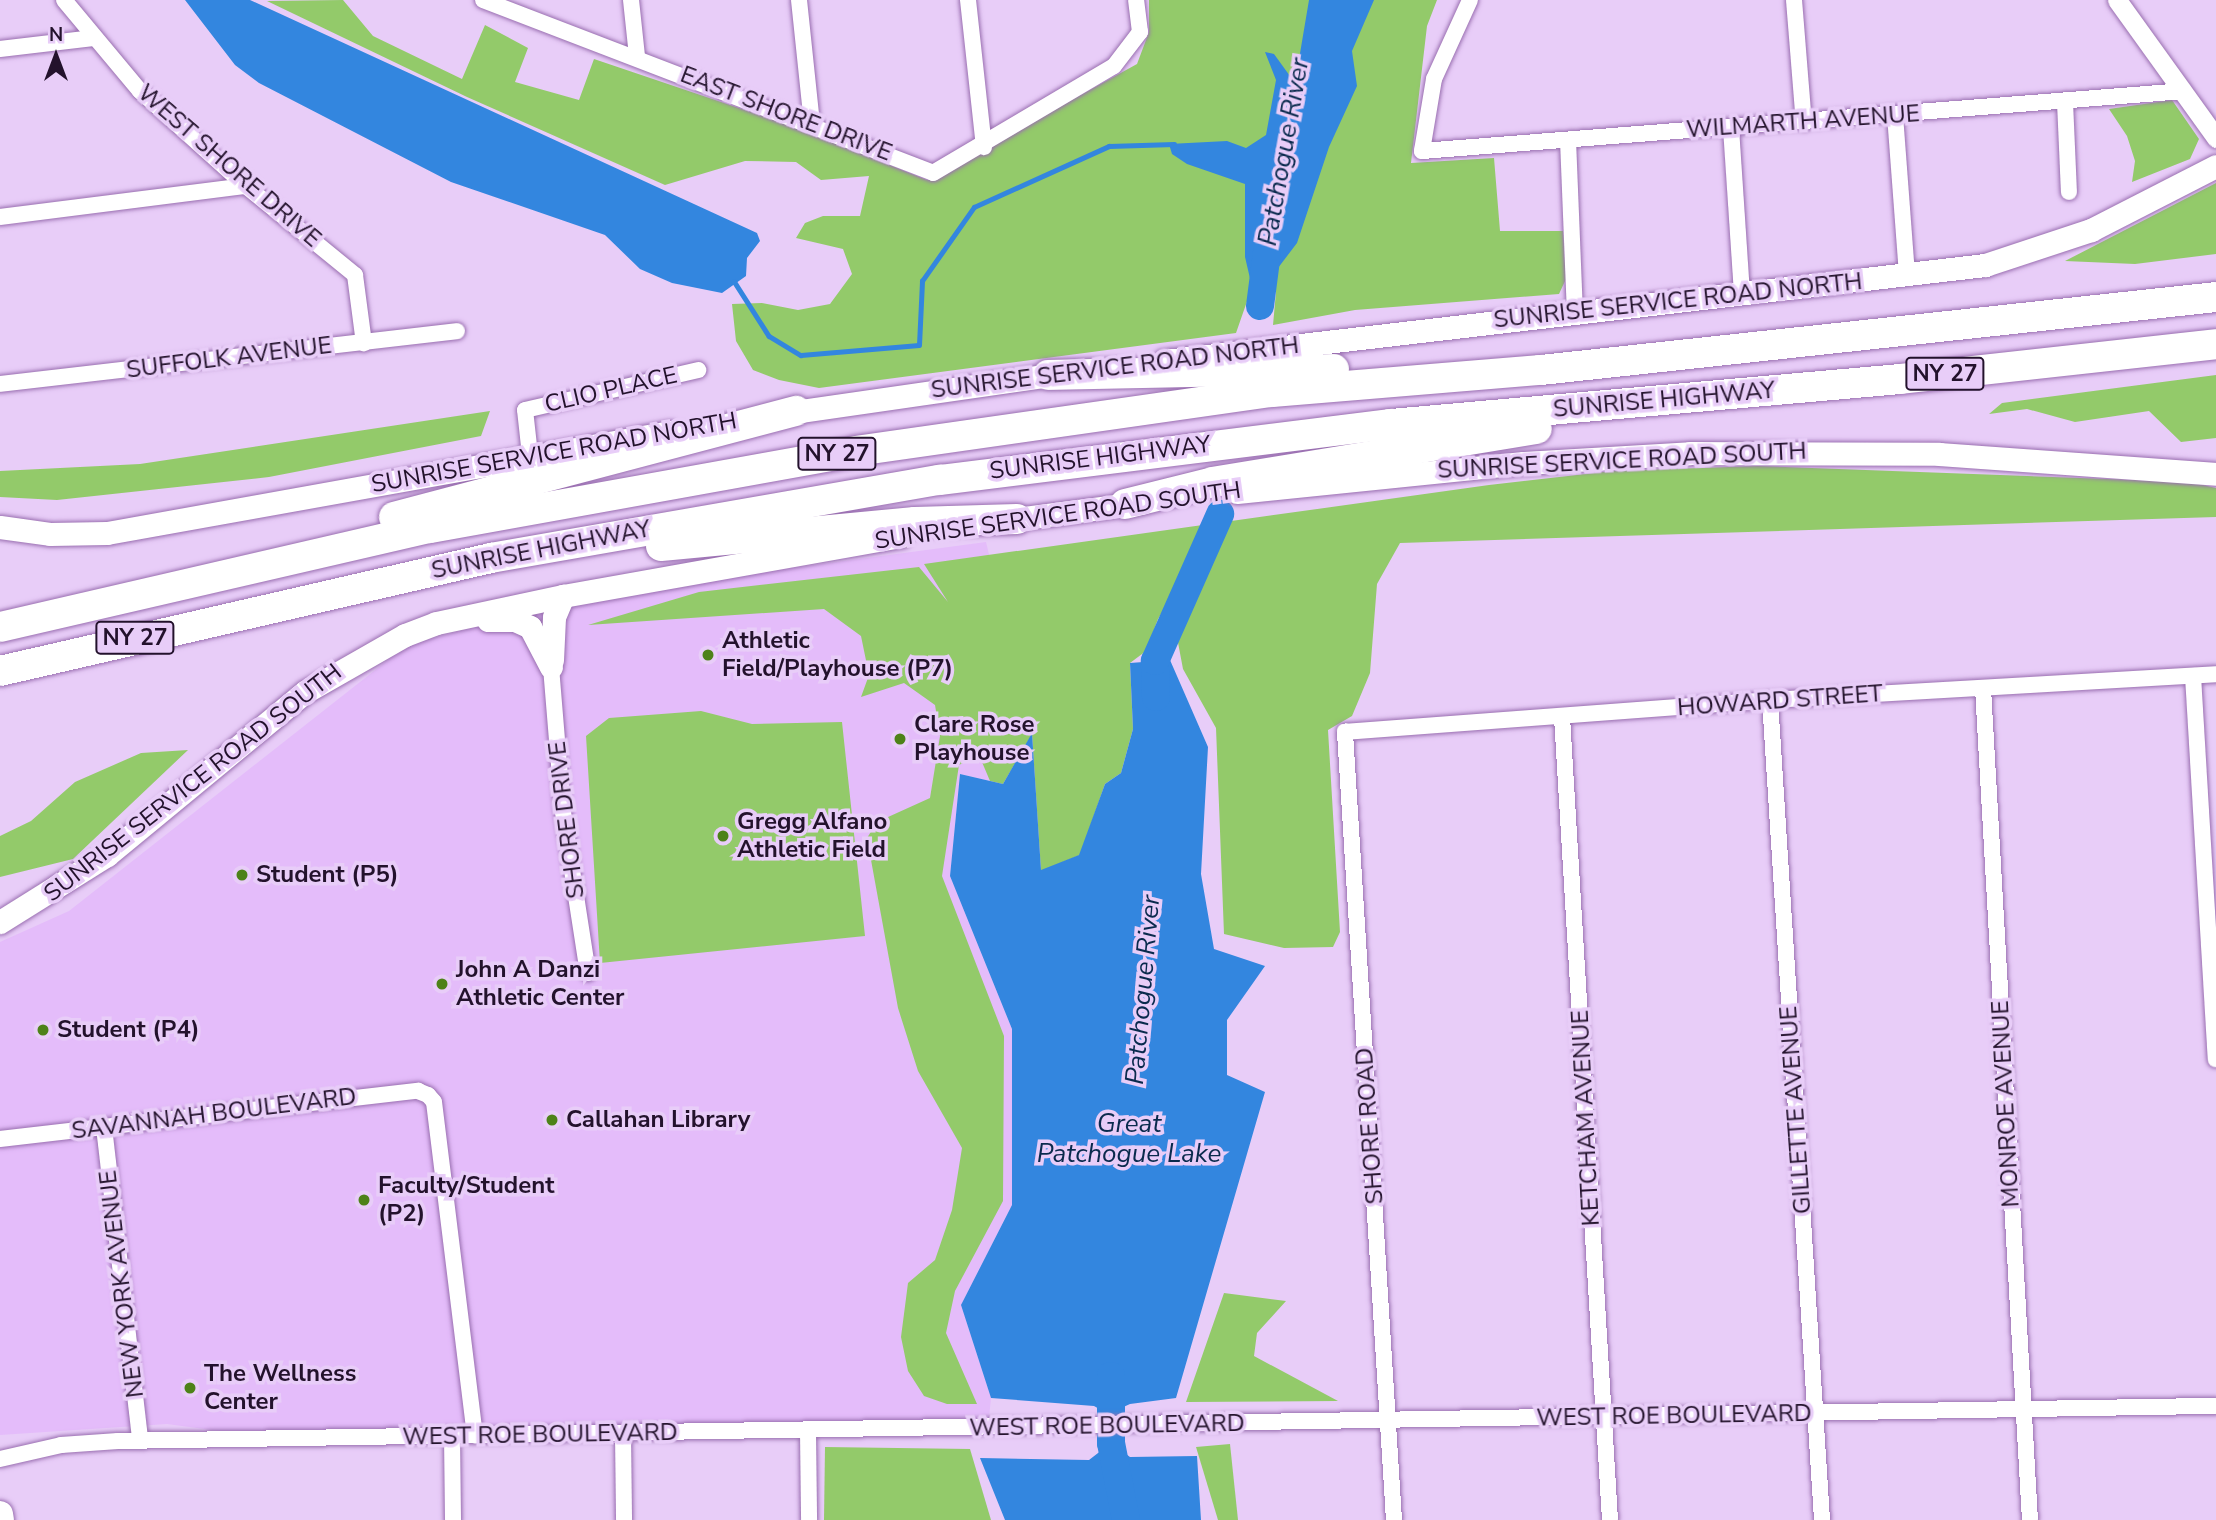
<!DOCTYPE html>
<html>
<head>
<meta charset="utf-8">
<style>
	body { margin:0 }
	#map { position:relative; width:2216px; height:1520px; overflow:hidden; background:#e8cdf8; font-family:"Nunito Sans",sans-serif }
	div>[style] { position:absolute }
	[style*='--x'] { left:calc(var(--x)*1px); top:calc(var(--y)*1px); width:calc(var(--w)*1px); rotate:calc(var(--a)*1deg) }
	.built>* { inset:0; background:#e4bcfa }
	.green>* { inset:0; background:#93ca6a }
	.water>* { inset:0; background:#3386df }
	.stream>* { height:4.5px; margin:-2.25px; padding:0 2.25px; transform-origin:2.25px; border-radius:2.25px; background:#3386df }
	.river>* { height:28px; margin:-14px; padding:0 14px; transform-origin:14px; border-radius:14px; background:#3386df }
	.roads { filter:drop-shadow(0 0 2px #996eb0) drop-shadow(0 0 2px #996eb0) }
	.minor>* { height:16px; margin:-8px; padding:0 8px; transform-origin:8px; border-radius:8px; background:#fff }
	.tertiary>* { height:19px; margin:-9.5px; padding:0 9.5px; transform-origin:9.5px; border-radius:9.5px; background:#fff }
	.secondary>* { height:23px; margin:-11.5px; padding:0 11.5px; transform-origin:11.5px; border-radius:11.5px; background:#fff }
	.primary>* { height:26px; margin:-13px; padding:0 13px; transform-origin:13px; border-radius:13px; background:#fff }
	.motorway>* { height:30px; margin:-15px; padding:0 15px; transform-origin:15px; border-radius:15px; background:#fff }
	.dots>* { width:19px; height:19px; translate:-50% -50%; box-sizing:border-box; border:4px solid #e8cdf8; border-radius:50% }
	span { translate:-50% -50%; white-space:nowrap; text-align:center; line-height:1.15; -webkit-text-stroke:7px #e8cdf8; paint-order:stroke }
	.shield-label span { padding:2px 5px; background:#e8cdf8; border:2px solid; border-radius:5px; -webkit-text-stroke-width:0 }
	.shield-label { font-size:23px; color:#23122c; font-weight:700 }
	.street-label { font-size:24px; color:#23122c }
	.poi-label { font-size:24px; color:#23122c; font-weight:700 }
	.left { translate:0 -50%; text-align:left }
	.water-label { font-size:26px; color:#092a4d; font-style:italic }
	.north { position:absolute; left:21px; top:21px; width:70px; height:70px; -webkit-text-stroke:5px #e8cdf8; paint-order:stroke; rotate:0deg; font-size:19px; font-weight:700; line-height:28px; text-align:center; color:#23122c }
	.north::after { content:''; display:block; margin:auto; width:24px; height:32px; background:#23122c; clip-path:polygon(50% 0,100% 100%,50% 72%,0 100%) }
</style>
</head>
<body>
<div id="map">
	<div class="built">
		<div style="clip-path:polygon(986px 542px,1032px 733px,1003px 784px,960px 774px,950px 876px,1012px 1029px,1012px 1205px,961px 1305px,991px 1398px,988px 1428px,297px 1441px,167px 1424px,0 1435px,0 942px,69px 911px,407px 645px,487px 624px,710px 579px)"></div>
	</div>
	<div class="green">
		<div style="clip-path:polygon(343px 0,373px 36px,462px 79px,485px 25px,528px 48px,515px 82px,579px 100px,594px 59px,783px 123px,927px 180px,1137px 64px,1149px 32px,1149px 0,1437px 0,1427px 26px,1411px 163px,1494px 158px,1500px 231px,1563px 231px,1566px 279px,1559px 294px,1355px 310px,1273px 325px,1276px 292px,1252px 287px,1236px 333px,819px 388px,779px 380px,753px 370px,736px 341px,732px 304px,762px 303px,798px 310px,830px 304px,852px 274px,843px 249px,796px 238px,805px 223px,823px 216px,860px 216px,869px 176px,821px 180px,796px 162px,745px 161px,665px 185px,467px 97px,267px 1px)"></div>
		<div style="clip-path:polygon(2172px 100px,2199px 139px,2190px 159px,2132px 182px,2135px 161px,2127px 136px,2109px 109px)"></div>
		<div style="clip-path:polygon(2216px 183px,2216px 254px,2135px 264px,2065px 261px)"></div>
		<div style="clip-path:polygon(2216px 375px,2216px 438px,2181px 442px,2149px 411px,2075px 422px,2027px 409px,1989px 414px,2002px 403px)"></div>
		<div style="clip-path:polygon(490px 411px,481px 436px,269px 477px,57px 500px,0 497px,0 471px,140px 464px)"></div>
		<div style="clip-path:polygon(1758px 466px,2190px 482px,2216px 488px,2216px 517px,1400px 543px,1377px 584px,1370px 673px,1352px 716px,1328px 730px,1340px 932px,1333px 947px,1284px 948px,1224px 934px,1216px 728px,1183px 669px,1176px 632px,1206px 576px,1215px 524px,1158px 619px,1146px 651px,1130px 663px,1133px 729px,1121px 773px,1105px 784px,1080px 855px,1041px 871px,1032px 734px,1003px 784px,990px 781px,979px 755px,959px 765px,942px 876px,1004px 1036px,1003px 1201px,955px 1291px,946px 1333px,977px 1404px,947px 1404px,924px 1396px,908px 1371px,901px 1337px,908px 1283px,935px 1260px,952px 1210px,962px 1148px,918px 1071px,898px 1008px,867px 838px,877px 822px,930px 798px,940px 736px,935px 705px,904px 683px,861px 697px,869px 675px,861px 636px,824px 609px,588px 625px,699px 592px,919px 567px,948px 602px,924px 564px,1489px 485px,1612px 471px)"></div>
		<div style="clip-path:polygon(701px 711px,752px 724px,842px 722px,865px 936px,600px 963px,586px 736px,609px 718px)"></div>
		<div style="clip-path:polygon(188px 750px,73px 859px,0 877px,0 836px,31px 821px,75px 782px,141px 753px)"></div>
		<div style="clip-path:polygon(1224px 1293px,1286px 1301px,1257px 1333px,1254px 1356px,1338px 1401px,1186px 1402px)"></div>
		<div style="clip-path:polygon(1230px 1444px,1238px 1520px,1218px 1520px,1196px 1447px)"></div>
		<div style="clip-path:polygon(825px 1447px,970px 1449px,991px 1520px,824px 1520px)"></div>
	</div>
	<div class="water">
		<div style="clip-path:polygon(185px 0,250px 0,757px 233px,760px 241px,747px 258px,746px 276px,722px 293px,672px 283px,640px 269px,605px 235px,451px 182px,259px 83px,235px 65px)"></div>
		<div style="clip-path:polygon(1309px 0,1374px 0,1352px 51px,1357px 86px,1329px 147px,1297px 243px,1262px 289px,1252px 287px,1245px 257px,1245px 184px,1187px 164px,1172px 154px,1169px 144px,1227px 141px,1246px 148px,1266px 135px,1276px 80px,1265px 52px,1274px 54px,1295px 83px)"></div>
		<div style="clip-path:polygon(1170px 660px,1208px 747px,1201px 874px,1214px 949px,1265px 966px,1227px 1020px,1227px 1075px,1265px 1092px,1176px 1398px,1130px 1404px,1108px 1414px,1094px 1406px,991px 1398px,961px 1305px,1012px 1205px,1012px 1029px,950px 876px,960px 774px,1003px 784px,1032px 733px,1041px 870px,1079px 855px,1105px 784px,1121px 773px,1133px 729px,1130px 663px)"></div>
		<div style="clip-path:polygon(1111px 1443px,1130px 1457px,1197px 1456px,1201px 1520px,1005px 1520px,980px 1458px,1089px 1460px)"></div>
	</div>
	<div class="stream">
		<div style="--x:734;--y:281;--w:65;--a:57.5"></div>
		<div style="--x:769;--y:336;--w:37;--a:31"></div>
		<div style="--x:801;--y:355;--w:118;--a:-4.8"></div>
		<div style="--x:919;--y:345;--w:64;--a:-87.3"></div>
		<div style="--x:922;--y:281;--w:90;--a:-54.9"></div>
		<div style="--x:974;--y:207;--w:148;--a:-24.3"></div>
		<div style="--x:1109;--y:146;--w:65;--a:-1.8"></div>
	</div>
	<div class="river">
		<div style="--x:1260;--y:306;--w:54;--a:-82.6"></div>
		<div style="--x:1156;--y:697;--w:36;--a:-92"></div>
		<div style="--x:1155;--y:661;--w:161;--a:-66.1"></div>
		<div style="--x:1111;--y:1376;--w:67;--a:90"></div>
		<div style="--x:1111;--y:1443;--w:78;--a:79"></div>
	</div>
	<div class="roads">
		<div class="minor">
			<div style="--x:64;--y:0;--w:119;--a:50.1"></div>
			<div style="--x:140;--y:91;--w:142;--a:41.9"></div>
			<div style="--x:246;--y:186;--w:141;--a:39.2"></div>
			<div style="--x:355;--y:275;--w:69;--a:82.5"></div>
			<div style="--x:483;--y:0;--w:482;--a:21"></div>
			<div style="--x:933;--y:173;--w:210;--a:-30.6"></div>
			<div style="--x:1114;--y:66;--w:43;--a:-52.6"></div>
			<div style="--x:1140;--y:32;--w:32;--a:-97"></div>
			<div style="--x:631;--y:0;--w:56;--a:83.9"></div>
			<div style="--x:799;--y:0;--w:124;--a:84"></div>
			<div style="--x:968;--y:0;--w:148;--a:83.8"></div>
			<div style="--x:1470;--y:0;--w:87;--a:114.5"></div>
			<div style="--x:1434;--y:79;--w:73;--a:99.5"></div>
			<div style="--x:1422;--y:151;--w:764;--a:-4.5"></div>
			<div style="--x:1794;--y:0;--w:123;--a:85.4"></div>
			<div style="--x:0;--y:49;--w:94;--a:-6.7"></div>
			<div style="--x:2065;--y:102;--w:90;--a:87.5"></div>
			<div style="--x:1895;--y:115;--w:160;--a:85.7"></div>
			<div style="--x:1731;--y:128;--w:165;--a:86.2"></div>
			<div style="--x:1568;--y:140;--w:171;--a:87.7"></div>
			<div style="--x:0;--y:217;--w:248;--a:-7.2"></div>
			<div style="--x:0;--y:384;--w:460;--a:-6.6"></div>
			<div style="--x:530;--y:455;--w:45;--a:-96.3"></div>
			<div style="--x:525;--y:410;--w:178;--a:-13"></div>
			<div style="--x:551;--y:667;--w:145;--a:85.3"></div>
			<div style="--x:563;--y:812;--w:163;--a:81.2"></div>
			<div style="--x:2193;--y:676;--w:384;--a:86.6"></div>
			<div style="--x:1983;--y:688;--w:833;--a:86.77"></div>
			<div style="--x:1770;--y:700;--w:822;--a:86.37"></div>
			<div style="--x:1562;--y:717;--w:804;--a:86.58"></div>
			<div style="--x:104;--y:1127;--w:315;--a:83.4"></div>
			<div style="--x:0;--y:1139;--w:421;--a:-6.6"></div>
			<div style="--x:418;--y:1091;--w:11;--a:22"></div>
			<div style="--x:428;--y:1095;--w:9;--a:49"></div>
			<div style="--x:434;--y:1102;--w:336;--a:83"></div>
			<div style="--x:808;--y:1432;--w:88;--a:89.3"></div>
			<div style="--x:623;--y:1434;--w:86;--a:89.3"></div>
			<div style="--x:452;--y:1436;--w:84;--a:89.3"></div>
			<div style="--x:0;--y:1459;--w:63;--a:-12.9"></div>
			<div style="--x:61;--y:1445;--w:57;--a:-4"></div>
			<div style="--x:118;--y:1441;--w:2098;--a:-0.96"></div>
			<div style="--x:1394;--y:1520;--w:790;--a:-93.56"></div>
			<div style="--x:1345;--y:732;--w:426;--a:-4.3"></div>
			<div style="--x:1770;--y:700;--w:447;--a:-3.3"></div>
		</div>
		<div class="tertiary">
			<div style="--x:2117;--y:0;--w:170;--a:54.3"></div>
		</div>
		<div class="secondary">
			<div style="--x:1164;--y:361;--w:827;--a:-6.67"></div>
			<div style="--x:1985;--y:265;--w:112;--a:-18.3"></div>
			<div style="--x:2091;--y:230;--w:140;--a:-27.1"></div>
			<div style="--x:780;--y:414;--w:287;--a:-8.2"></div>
			<div style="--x:1237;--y:492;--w:288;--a:-5.8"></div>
			<div style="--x:1524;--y:463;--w:166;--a:-3.4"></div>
			<div style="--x:1690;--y:453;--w:249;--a:0.2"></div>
			<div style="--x:1939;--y:454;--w:278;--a:4.1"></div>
			<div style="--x:1001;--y:521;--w:140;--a:-7.4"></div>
			<div style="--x:0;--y:527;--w:50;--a:8"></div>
			<div style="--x:50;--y:534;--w:57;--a:-1"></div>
			<div style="--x:107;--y:533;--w:572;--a:-10.17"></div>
			<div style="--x:488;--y:620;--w:27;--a:0"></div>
			<div style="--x:515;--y:620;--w:17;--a:25"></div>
			<div style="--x:530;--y:627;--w:45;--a:62.3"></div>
			<div style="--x:552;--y:660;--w:43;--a:-87.3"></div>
			<div style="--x:554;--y:617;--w:23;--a:-67"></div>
			<div style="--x:0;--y:922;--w:126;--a:-32.1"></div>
			<div style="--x:107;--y:855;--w:256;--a:-39.5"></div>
			<div style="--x:305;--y:692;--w:115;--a:-29.7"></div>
			<div style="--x:405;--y:635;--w:33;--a:-21"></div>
			<div style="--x:436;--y:623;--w:130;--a:-12"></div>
			<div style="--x:563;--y:596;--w:343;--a:-10.1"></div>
		</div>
		<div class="primary">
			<div style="--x:0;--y:1514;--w:6;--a:81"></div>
		</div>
		<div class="motorway">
			<div style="--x:1048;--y:375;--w:286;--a:-1.2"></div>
			<div style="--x:1125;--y:504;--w:91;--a:-14"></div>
			<div style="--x:1213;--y:482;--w:328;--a:-9.3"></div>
			<div style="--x:394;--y:517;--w:416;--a:-14.8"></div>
			<div style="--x:661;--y:546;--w:255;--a:-5.4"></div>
			<div style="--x:915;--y:522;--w:102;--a:-1.7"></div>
			<div style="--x:0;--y:627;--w:441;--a:-13"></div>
			<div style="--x:430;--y:528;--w:433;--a:-10.2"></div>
			<div style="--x:856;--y:451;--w:420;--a:-8.1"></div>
			<div style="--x:1272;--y:392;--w:270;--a:-4.7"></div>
			<div style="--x:1541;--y:370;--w:679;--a:-6.17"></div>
			<div style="--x:0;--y:671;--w:504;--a:-12.96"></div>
			<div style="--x:491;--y:558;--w:456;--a:-9.9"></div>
			<div style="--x:940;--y:480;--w:454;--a:-7.1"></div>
			<div style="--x:1391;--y:424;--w:511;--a:-5.05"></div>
			<div style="--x:1900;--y:379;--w:318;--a:-6.3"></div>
		</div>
	</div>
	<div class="dots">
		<div style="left:708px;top:655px;background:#4d8218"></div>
		<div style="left:900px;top:739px;background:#4d8218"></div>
		<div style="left:723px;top:836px;background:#4d8218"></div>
		<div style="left:242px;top:875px;background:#4d8218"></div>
		<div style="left:442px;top:984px;background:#4d8218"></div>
		<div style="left:43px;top:1030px;background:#4d8218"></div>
		<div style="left:552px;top:1120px;background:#4d8218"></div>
		<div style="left:364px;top:1200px;background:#4d8218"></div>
		<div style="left:190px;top:1388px;background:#4d8218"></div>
	</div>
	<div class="shield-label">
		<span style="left:1945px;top:374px">NY 27</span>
		<span style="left:837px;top:454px">NY 27</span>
		<span style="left:135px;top:638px">NY 27</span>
	</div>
	<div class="street-label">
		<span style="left:786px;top:114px;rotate:21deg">EAST SHORE DRIVE</span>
		<span style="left:1803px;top:122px;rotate:-4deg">WILMARTH AVENUE</span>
		<span style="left:229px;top:166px;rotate:41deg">WEST SHORE DRIVE</span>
		<span style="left:1678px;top:301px;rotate:-6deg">SUNRISE SERVICE ROAD NORTH</span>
		<span style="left:229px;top:358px;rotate:-7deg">SUFFOLK AVENUE</span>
		<span style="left:1115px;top:368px;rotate:-7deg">SUNRISE SERVICE ROAD NORTH</span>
		<span style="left:611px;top:390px;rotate:-13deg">CLIO PLACE</span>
		<span style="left:1664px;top:400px;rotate:-5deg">SUNRISE HIGHWAY</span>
		<span style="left:554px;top:453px;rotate:-10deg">SUNRISE SERVICE ROAD NORTH</span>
		<span style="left:1100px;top:458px;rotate:-7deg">SUNRISE HIGHWAY</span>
		<span style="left:1622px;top:461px;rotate:-3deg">SUNRISE SERVICE ROAD SOUTH</span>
		<span style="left:1058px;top:516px;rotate:-8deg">SUNRISE SERVICE ROAD SOUTH</span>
		<span style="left:541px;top:550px;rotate:-11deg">SUNRISE HIGHWAY</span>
		<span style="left:1780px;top:701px;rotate:-4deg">HOWARD STREET</span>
		<span style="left:193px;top:783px;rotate:-38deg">SUNRISE SERVICE ROAD SOUTH</span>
		<span style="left:567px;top:820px;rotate:-97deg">SHORE DRIVE</span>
		<span style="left:2006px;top:1104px;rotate:-93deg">MONROE AVENUE</span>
		<span style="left:1796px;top:1110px;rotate:-94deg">GILLETTE AVENUE</span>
		<span style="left:214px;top:1114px;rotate:-7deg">SAVANNAH BOULEVARD</span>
		<span style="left:1586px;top:1118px;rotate:-93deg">KETCHAM AVENUE</span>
		<span style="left:1370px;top:1126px;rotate:-94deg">SHORE ROAD</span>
		<span style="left:122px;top:1284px;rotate:-97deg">NEW YORK AVENUE</span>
		<span style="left:1674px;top:1416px;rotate:-1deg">WEST ROE BOULEVARD</span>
		<span style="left:1107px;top:1426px;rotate:-1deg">WEST ROE BOULEVARD</span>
		<span style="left:540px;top:1435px;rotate:-1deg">WEST ROE BOULEVARD</span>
	</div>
	<div class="poi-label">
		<span class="left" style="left:722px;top:655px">Athletic<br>Field/Playhouse (P7)</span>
		<span class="left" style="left:914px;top:739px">Clare Rose<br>Playhouse</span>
		<span class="left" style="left:737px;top:836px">Gregg Alfano<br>Athletic Field</span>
		<span class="left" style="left:256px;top:875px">Student (P5)</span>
		<span class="left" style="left:456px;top:984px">John A Danzi<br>Athletic Center</span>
		<span class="left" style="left:57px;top:1030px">Student (P4)</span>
		<span class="left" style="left:566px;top:1120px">Callahan Library</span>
		<span class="left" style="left:378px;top:1200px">Faculty/Student<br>(P2)</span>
		<span class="left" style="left:204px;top:1388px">The Wellness<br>Center</span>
	</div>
	<div class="water-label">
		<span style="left:1284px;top:152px;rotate:-80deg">Patchogue River</span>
		<span style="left:1143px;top:990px;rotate:-85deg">Patchogue River</span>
		<span style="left:1129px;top:1139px">Great<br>Patchogue Lake</span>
	</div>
	<div class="north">N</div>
</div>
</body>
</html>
